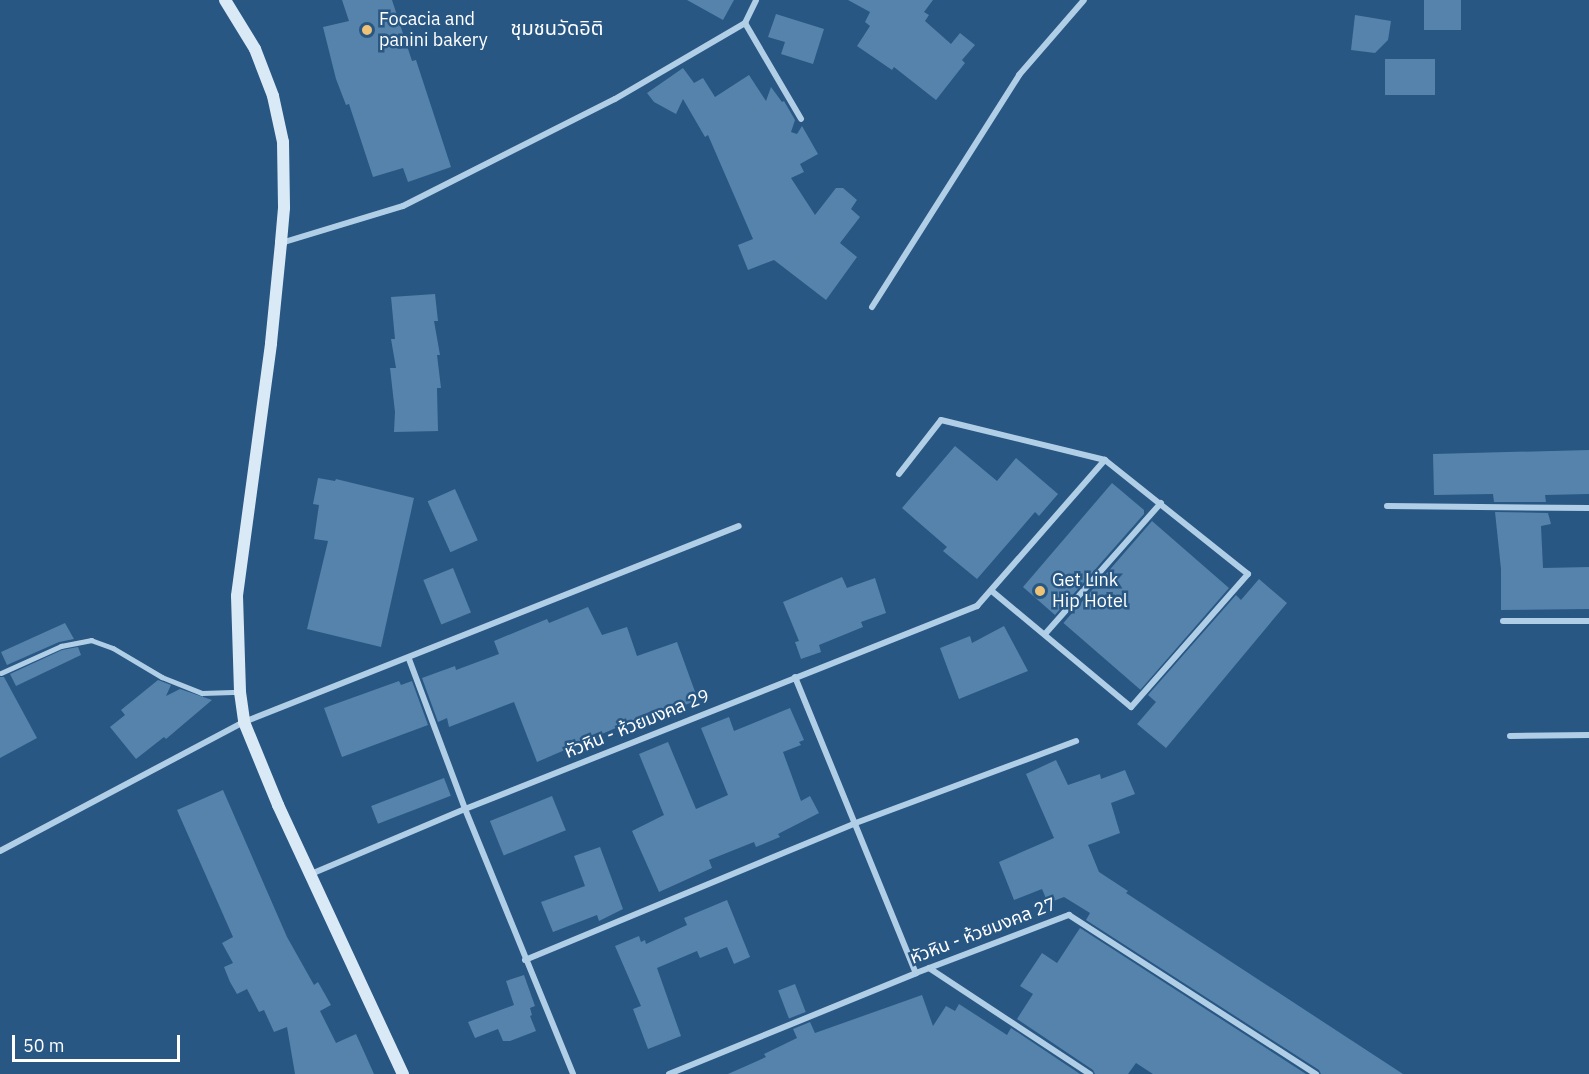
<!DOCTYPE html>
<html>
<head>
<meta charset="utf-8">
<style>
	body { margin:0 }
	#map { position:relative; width:1589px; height:1074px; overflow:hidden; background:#285783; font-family:"IBM Plex Sans","Noto Sans Thai",sans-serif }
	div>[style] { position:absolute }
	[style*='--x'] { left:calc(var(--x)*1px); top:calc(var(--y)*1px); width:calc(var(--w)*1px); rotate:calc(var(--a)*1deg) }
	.building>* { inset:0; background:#5583ac; transform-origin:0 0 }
	.lane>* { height:4.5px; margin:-2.25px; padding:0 2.25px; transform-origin:2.25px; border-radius:2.25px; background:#b1cee7 }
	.street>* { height:6px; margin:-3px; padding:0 3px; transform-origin:3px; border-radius:3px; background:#b1cee7 }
	.secondary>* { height:12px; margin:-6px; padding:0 6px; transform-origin:6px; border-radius:6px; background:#dae9f6 }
	.dots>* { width:16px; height:16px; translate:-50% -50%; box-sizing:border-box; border:3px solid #285783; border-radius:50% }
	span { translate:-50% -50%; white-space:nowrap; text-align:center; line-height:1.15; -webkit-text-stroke:5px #285783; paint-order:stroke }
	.poi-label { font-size:18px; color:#fff }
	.left { translate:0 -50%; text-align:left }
	.street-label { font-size:18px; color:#fff }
	.neighbourhood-label { font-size:20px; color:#fff }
	.scale { position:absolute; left:12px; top:1035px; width:168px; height:27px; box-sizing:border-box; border:3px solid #fff; border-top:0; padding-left:8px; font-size:18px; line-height:21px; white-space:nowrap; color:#fff; -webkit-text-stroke:4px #285783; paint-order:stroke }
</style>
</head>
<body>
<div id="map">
	<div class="building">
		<div style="clip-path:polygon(342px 0,392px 0,412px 61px,416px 60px,451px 167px,408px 182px,403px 168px,373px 177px,349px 104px,346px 105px,336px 79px,323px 27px,349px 21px)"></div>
		<div style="clip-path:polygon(687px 0,734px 0,723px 20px)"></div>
		<div style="clip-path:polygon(848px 0,933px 0,924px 12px,929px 15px,925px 21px,951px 44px,960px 33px,975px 45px,962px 60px,965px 63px,936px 100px,894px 67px,892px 70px,857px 46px,870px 26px,865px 22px,870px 12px)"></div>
		<div style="left:1424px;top:0;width:37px;height:30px"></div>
		<div style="clip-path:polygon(776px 14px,824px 29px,813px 64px,781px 54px,785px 42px,768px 37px)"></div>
		<div style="clip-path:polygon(1355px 15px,1391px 21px,1388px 40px,1375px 53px,1351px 50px)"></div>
		<div style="left:1385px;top:59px;width:50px;height:36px"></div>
		<div style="clip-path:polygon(683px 68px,694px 83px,703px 78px,715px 97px,749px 75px,766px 101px,771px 87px,782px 102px,784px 101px,795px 120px,791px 132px,797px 134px,802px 126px,818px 154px,800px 164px,804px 172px,791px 178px,815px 215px,836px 188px,843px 188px,857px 200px,851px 209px,860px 217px,840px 243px,857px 257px,826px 300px,774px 260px,748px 270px,738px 245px,753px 239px,708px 135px,705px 137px,683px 99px,676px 114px,654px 102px,647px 93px)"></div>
		<div style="clip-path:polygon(435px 294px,438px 321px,434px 321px,440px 355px,437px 355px,441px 388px,437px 388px,438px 431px,394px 432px,395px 412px,390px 368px,396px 368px,391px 339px,395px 339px,391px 297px)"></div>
		<div style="clip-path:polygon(955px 446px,997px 481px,1016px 458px,1058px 494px,1039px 516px,1035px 512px,977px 579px,943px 551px,947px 547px,902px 508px)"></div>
		<div style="clip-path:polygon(1589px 450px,1589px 494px,1545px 495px,1546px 502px,1494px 502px,1493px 494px,1434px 495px,1433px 454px)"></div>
		<div style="clip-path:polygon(318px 478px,335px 481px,336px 479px,414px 498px,381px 647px,307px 629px,328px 541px,314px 539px,319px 505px,313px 504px)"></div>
		<div style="clip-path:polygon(1112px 483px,1144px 510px,1144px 514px,1055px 615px,1023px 587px)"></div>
		<div style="left:455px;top:489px;width:56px;height:30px;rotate:66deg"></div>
		<div style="clip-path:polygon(1495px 512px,1548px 513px,1551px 524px,1541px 526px,1543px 568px,1589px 567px,1589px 609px,1501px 610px,1501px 569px)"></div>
		<div style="left:1152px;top:521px;width:102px;height:135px;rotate:41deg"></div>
		<div style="left:453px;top:568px;width:48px;height:32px;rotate:68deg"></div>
		<div style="clip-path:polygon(842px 577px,847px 588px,875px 578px,886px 613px,861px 622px,863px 627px,819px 645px,821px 652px,801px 659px,795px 642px,799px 641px,783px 602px)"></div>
		<div style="clip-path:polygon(1259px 579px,1287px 603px,1166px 748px,1137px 724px,1156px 702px,1148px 695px,1236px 595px,1241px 600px)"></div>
		<div style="clip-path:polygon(588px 607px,602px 635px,627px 627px,637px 656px,677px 642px,698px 700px,664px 713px,662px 708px,537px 762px,514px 702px,449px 727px,447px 718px,438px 722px,422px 678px,455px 666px,456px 670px,499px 654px,494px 641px,547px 619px,549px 623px)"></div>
		<div style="clip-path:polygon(65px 623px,74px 639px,59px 642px,7px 665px,1px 652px)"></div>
		<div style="clip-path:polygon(1004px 626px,1028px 671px,959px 699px,940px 648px,970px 636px,972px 643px)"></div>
		<div style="clip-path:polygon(78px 647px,81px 655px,16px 686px,10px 674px,62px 650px)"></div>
		<div style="clip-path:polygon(0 677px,4px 677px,37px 738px,0 758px)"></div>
		<div style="clip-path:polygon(158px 680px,171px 685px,166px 696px,180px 689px,212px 700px,166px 739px,164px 737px,136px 759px,110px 727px,125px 715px,121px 710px)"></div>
		<div style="clip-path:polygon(399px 681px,401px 685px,412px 681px,428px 725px,342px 757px,324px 708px)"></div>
		<div style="clip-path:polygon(790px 708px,804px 740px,799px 742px,801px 745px,783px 752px,801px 801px,810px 796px,819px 813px,778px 834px,780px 837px,756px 847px,754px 842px,709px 860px,712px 868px,659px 892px,632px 831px,664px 815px,639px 754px,668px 742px,696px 809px,728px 795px,701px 728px,729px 717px,734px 731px)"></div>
		<div style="clip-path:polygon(1056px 760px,1068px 785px,1100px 774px,1101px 779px,1125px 770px,1135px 794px,1111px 803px,1120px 833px,1088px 845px,1099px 872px,1128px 891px,1126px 893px,1403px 1074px,1321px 1074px,1319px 1070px,1086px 920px,1090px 913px,1064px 897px,1048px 903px,1042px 889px,1014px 900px,999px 862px,1054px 838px,1026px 774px)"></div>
		<div style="left:444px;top:778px;width:19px;height:78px;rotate:69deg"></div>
		<div style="clip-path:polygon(223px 790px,287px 937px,314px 985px,318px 982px,331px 1005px,320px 1011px,336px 1043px,356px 1034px,374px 1074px,295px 1074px,287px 1027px,274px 1032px,264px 1010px,259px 1012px,247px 989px,237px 994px,230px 982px,224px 967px,233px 963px,222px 943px,233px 937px,177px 810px)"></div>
		<div style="left:552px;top:796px;width:37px;height:67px;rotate:68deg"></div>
		<div style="clip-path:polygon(600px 847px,623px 909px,599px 921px,597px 915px,553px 932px,541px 902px,585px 886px,574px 856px)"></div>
		<div style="clip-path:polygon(727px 900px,750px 957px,734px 964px,727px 947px,700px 958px,697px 951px,657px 968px,681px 1036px,648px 1049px,633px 1009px,641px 1006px,615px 946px,639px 936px,641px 942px,645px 940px,646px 944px,687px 925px,684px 918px)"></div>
		<div style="clip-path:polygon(1080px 928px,1306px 1074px,1153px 1074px,1136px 1063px,1128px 1074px,1095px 1074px,1093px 1070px,1017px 1019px,1033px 994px,1020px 986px,1042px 953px,1057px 963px)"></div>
		<div style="clip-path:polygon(524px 975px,535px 1006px,530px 1008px,532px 1015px,530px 1016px,536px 1031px,510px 1041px,503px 1041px,498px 1029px,475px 1038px,468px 1022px,514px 1005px,506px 981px)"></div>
		<div style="left:795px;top:984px;width:30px;height:18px;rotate:69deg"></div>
		<div style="clip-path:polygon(922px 995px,933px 1026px,946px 1006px,955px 1011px,959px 1004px,1007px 1035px,1011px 1028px,1080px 1074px,728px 1074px,766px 1057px,764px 1054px,797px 1038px,793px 1029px,810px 1022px,815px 1033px)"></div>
	</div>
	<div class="lane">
		<div style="--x:1;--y:673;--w:66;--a:-24.2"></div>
		<div style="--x:61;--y:646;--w:31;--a:-11"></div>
		<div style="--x:91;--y:640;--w:23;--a:20"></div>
		<div style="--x:113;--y:648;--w:57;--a:30.6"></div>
		<div style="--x:162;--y:677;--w:43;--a:21.8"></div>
		<div style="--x:202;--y:693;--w:38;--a:-2"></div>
	</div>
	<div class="street">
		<div style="--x:745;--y:23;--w:111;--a:59.7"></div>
		<div style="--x:281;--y:243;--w:127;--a:-16.9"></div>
		<div style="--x:403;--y:206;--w:237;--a:-26.8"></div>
		<div style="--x:615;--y:99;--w:151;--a:-30.3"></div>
		<div style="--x:745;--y:23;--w:25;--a:-64"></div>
		<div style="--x:872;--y:307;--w:275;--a:-57.6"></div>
		<div style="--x:1019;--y:75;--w:99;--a:-49.1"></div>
		<div style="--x:899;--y:474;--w:68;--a:-52.1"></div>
		<div style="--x:941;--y:420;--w:169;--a:13.7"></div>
		<div style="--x:1105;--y:460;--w:183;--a:38.6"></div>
		<div style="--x:1248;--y:574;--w:177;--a:131.3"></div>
		<div style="--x:1131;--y:707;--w:181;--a:-140.2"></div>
		<div style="--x:1387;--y:506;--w:202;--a:0.6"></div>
		<div style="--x:1503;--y:621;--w:86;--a:0"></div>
		<div style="--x:1045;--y:634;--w:175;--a:-48.5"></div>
		<div style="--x:409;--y:659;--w:160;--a:69.5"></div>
		<div style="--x:465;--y:809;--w:286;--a:67.8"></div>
		<div style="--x:795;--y:677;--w:320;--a:67.8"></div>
		<div style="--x:1510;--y:736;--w:79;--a:-0.7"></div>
		<div style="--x:0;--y:851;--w:276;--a:-27.9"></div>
		<div style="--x:244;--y:722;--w:532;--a:-21.6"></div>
		<div style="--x:311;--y:874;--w:167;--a:-22.9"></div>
		<div style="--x:465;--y:809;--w:551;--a:-21.63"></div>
		<div style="--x:977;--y:606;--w:194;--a:-48.8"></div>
		<div style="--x:525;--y:960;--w:355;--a:-22.5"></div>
		<div style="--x:853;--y:824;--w:238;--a:-20.4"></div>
		<div style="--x:929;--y:968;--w:193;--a:33.4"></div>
		<div style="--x:669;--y:1074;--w:267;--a:-22.2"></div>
		<div style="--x:916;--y:973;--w:164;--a:-20.8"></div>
		<div style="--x:1069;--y:915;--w:294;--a:32.8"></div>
	</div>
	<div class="secondary">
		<div style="--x:225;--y:0;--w:57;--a:58.5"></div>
		<div style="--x:255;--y:49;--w:50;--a:69"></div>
		<div style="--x:273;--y:96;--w:47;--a:77.7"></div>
		<div style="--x:283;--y:142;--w:66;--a:89.1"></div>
		<div style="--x:284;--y:208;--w:35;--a:95"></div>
		<div style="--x:281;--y:243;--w:101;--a:95.7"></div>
		<div style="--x:271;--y:344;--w:254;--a:97.7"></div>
		<div style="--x:237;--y:596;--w:96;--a:88.2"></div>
		<div style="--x:240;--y:692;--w:30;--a:82"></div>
		<div style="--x:244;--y:722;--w:90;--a:67.7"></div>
		<div style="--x:278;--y:805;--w:297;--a:65.1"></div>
	</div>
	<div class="dots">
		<div style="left:367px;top:30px;background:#eec277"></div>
		<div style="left:1040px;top:591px;background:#eec277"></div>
	</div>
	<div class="poi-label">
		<span class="left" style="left:379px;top:30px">Focacia and<br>panini bakery</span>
		<span class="left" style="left:1052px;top:591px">Get Link<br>Hip Hotel</span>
	</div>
	<div class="street-label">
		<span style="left:637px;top:724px;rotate:-22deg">หัวหิน - ห้วยมงคล 29</span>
		<span style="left:983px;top:931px;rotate:-21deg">หัวหิน - ห้วยมงคล 27</span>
	</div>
	<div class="neighbourhood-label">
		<span style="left:557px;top:27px">ชุมชนวัดอิติ</span>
	</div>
	<div class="scale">50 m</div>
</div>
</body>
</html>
